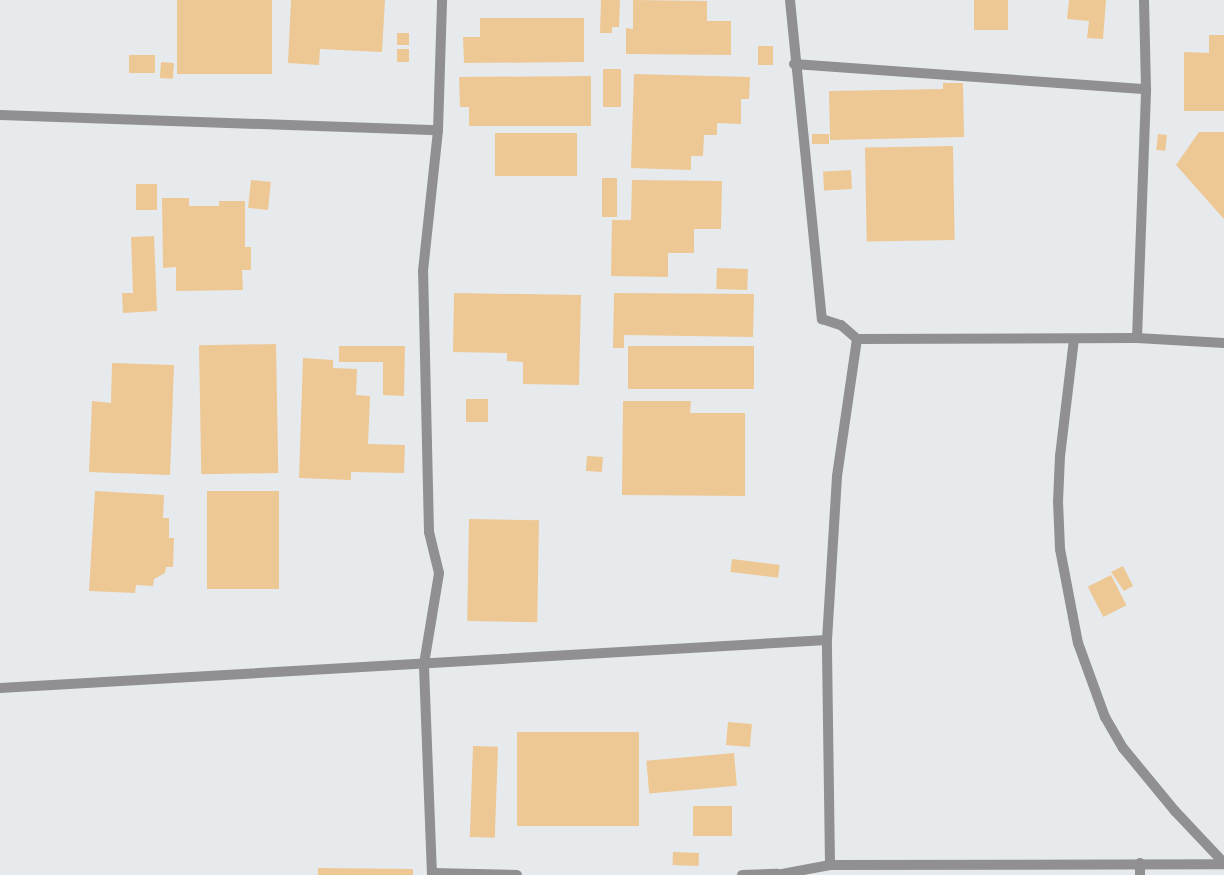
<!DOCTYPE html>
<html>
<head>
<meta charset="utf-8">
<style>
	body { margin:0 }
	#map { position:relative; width:1224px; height:875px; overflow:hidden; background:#e7eaed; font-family:Mulish,sans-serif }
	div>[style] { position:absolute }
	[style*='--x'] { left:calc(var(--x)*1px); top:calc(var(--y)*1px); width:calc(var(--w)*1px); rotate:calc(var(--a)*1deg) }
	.building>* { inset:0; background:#edc794; transform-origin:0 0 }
	.street>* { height:10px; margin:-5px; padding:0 5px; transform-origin:5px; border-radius:5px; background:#909092 }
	span { translate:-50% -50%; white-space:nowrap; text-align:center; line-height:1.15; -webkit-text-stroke:4px #e7eaed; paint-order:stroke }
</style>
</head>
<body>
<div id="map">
	<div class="building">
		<div style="left:177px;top:0;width:95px;height:74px"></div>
		<div style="clip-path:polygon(291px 0,385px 0,382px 52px,320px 49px,319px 65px,288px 63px)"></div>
		<div style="clip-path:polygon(601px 0,620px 0,619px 27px,612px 27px,612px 33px,600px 33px)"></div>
		<div style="clip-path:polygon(633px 0,707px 1px,707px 21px,731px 21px,731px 55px,626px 54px,626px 28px,633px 29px)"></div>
		<div style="left:974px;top:0;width:34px;height:30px"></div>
		<div style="clip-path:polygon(1069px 0,1106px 0,1103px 39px,1087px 38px,1089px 21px,1067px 19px)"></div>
		<div style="clip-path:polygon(480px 18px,584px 18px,584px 62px,464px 63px,463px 37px,480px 37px)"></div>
		<div style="left:409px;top:33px;width:12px;height:12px;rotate:90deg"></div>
		<div style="clip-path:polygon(1209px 35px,1224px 35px,1224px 111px,1184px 111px,1184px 52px,1209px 53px)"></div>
		<div style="left:758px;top:46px;width:15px;height:19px"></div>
		<div style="left:397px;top:49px;width:12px;height:13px"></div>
		<div style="left:129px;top:55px;width:26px;height:18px"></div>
		<div style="left:161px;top:62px;width:13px;height:16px;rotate:4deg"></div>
		<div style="left:603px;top:69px;width:18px;height:38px"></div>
		<div style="clip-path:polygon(634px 74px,750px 77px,749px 99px,741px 99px,741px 124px,717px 123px,717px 135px,704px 135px,703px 156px,691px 156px,691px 170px,631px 168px)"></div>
		<div style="clip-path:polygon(591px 76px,591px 126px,469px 126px,469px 107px,460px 107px,459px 77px)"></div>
		<div style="clip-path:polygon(943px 83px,963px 83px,964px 137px,830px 140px,829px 91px,943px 89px)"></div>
		<div style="clip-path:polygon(1199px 132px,1224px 132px,1224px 219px,1176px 165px)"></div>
		<div style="left:495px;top:133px;width:82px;height:43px"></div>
		<div style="left:812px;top:134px;width:17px;height:10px"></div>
		<div style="left:1158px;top:134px;width:9px;height:16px;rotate:6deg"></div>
		<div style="left:953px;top:146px;width:94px;height:88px;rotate:89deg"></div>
		<div style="left:851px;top:170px;width:19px;height:28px;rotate:87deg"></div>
		<div style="left:602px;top:178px;width:15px;height:39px"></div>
		<div style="left:251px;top:180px;width:20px;height:28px;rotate:6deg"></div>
		<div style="clip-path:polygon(632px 180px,722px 181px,721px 229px,694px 229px,694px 253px,668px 253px,668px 277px,611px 276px,612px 220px,631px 220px)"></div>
		<div style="left:136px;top:184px;width:21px;height:26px"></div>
		<div style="clip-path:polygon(162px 198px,189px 198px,189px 206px,219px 206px,219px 201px,245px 201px,245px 247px,251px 247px,251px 270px,242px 270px,243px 290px,176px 291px,176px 267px,163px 268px)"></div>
		<div style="clip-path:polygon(154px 236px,157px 311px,123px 313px,122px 293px,133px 293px,131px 237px)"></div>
		<div style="left:717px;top:268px;width:31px;height:21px;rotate:2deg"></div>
		<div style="clip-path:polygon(454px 293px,581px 295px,579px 385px,523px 384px,523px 362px,507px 361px,507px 353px,453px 352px)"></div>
		<div style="clip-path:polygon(614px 293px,754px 294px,753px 337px,624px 335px,624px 348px,613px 348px)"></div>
		<div style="left:276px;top:344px;width:129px;height:77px;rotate:89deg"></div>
		<div style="clip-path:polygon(339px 346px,405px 346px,404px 396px,383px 395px,383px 362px,339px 362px)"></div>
		<div style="left:628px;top:346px;width:126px;height:43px"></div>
		<div style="clip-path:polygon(303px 358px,333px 360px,333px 368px,357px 369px,356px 395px,370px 396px,368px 444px,405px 445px,404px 473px,351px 472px,351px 480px,299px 478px)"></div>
		<div style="clip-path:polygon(112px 363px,174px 365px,170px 475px,89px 472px,92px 401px,111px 403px)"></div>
		<div style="left:466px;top:399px;width:22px;height:23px"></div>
		<div style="clip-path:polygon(623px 401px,691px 401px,690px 413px,745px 413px,745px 496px,622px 495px)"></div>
		<div style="left:587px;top:456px;width:16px;height:15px;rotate:4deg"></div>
		<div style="clip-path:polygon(95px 491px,164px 495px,163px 518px,169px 518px,169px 538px,174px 538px,173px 567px,166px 567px,165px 573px,154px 579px,153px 586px,136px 585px,135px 593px,89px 591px)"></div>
		<div style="left:207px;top:491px;width:72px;height:98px"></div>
		<div style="left:469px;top:519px;width:70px;height:102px;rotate:1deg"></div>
		<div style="left:732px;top:559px;width:48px;height:13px;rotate:7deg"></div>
		<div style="clip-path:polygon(1123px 566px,1133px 586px,1124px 591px,1111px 572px)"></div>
		<div style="left:1111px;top:575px;width:34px;height:26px;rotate:63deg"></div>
		<div style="left:728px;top:722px;width:24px;height:23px;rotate:5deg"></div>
		<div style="left:517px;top:732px;width:122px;height:94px"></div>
		<div style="left:473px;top:746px;width:25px;height:91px;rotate:2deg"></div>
		<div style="left:734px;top:753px;width:33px;height:88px;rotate:85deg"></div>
		<div style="left:732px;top:806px;width:30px;height:39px;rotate:90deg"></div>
		<div style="left:673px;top:852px;width:26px;height:13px;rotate:2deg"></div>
		<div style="clip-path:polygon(318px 868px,413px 869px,413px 875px,318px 875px)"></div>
	</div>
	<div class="street">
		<div style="--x:790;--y:0;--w:321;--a:84.3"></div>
		<div style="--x:822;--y:319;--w:20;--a:18"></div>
		<div style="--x:841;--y:325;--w:21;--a:41"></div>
		<div style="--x:857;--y:339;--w:280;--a:-0.2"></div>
		<div style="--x:1137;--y:338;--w:87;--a:3.3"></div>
		<div style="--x:794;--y:64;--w:353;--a:4.1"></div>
		<div style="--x:0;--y:115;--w:438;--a:2"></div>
		<div style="--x:1137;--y:338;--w:249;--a:-87.9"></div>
		<div style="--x:1146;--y:89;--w:89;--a:-91.3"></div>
		<div style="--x:1074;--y:339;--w:118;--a:96.8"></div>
		<div style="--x:1060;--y:456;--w:45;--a:92.5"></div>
		<div style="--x:1058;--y:501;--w:48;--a:87.6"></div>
		<div style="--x:1060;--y:549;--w:96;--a:79.2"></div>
		<div style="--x:1078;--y:643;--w:79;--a:70"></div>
		<div style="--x:1105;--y:717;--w:36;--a:60"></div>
		<div style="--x:1123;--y:748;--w:82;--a:50.5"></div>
		<div style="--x:1175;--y:811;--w:71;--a:46.7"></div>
		<div style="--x:0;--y:688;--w:828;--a:-3.32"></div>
		<div style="--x:1140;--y:863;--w:12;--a:90"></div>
		<div style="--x:830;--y:865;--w:394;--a:-0.1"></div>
		<div style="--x:432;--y:873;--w:85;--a:1.3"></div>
		<div style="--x:432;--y:875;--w:211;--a:-92.2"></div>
		<div style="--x:424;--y:664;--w:92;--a:-80.6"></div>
		<div style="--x:439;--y:573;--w:42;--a:-103.7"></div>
		<div style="--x:429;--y:532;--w:261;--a:-91.3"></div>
		<div style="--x:423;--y:271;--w:142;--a:-83.9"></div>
		<div style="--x:438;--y:130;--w:130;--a:-88.2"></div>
		<div style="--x:742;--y:875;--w:35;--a:-2"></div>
		<div style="--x:777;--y:875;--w:54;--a:-10.7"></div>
		<div style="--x:830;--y:865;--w:225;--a:-90.8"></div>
		<div style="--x:827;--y:640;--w:164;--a:-86.5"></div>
		<div style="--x:837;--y:476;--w:138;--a:-81.7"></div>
	</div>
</div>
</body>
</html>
